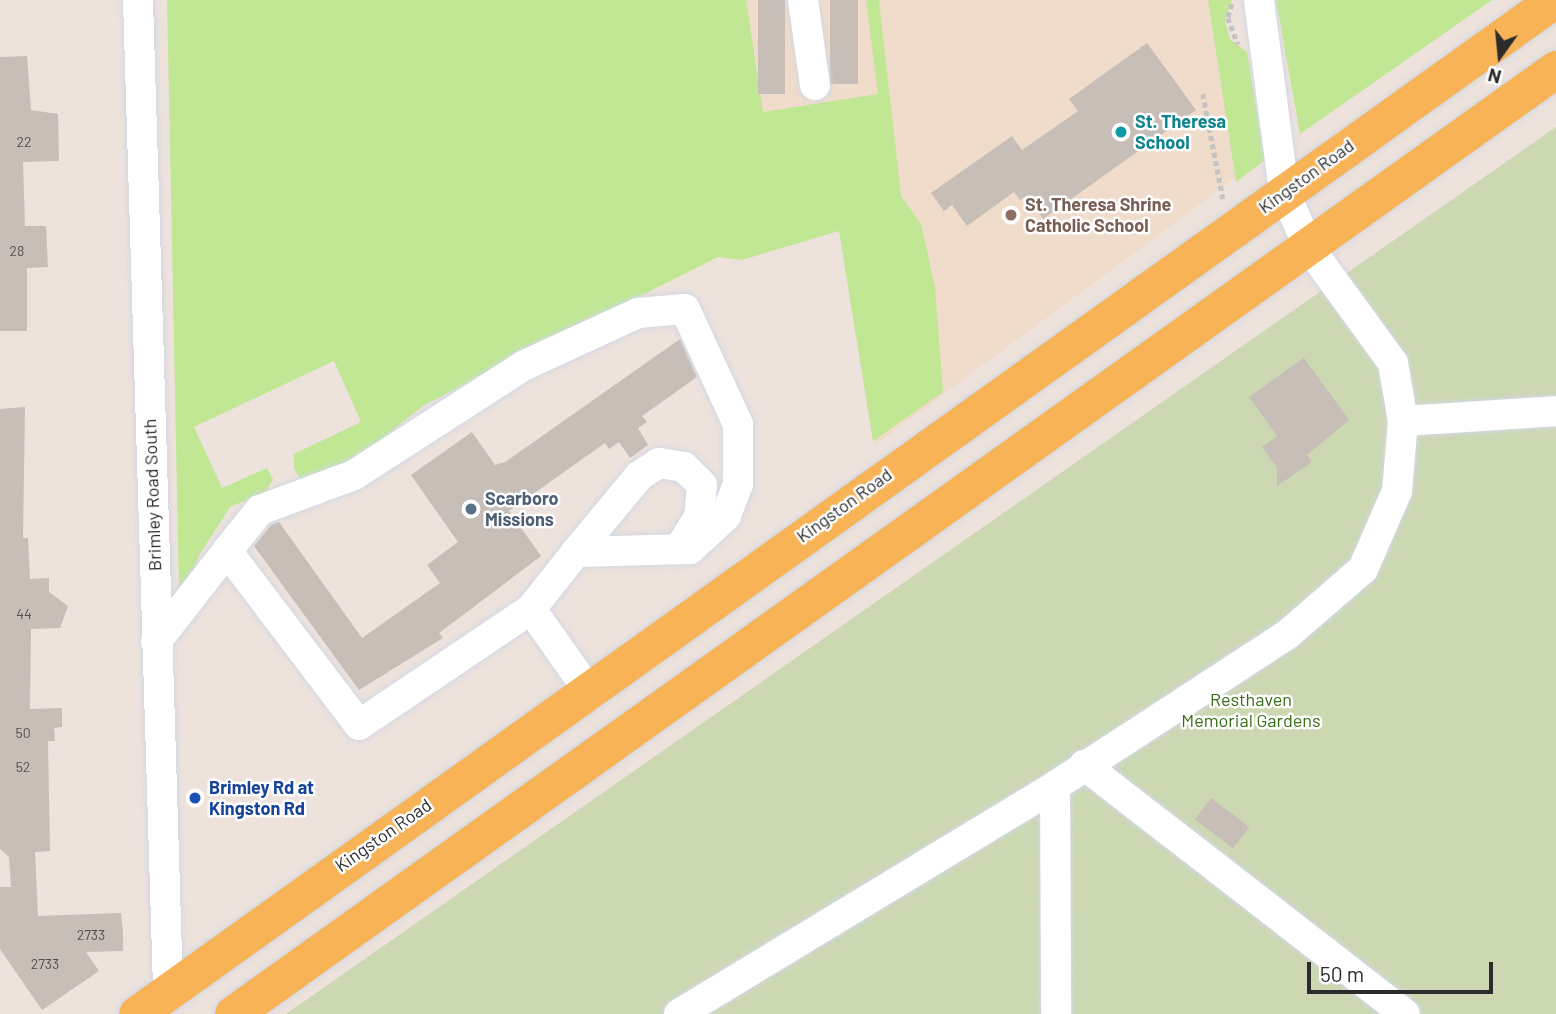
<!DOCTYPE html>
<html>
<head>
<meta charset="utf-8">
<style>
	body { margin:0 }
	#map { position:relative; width:1556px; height:1014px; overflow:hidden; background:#ede2dc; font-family:Barlow,sans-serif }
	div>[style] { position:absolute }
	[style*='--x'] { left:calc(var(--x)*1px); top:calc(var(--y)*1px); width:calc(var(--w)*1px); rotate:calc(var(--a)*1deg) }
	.education>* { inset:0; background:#f0dcca }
	.green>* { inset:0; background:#c1e795 }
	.cemetery>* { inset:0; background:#ccd8b2 }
	.building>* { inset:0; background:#c6beb7; transform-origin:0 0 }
	.path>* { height:4.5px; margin-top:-2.25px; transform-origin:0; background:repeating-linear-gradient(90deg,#c4c4c4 0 5px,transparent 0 8.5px) }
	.roads { filter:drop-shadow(0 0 2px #d1d8e4) drop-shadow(0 0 2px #d1d8e4) }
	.minor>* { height:30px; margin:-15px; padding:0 15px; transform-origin:15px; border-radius:15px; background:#fff }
	.major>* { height:37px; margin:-18.5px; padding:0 18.5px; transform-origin:18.5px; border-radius:18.5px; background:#f8b356 }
	.dots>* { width:19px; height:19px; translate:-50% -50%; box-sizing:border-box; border:4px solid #fff; border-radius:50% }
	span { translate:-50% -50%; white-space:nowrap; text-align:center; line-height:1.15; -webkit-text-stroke:5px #fff; paint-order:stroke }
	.number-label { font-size:14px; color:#52504e }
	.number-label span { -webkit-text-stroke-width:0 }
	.culture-label { font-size:18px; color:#0d838f; font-weight:700 }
	.left { translate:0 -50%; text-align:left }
	.street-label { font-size:18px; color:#2b2b2b }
	.education-label { font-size:18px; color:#785e54; font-weight:700 }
	.service-label { font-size:18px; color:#4e5e75; font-weight:700 }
	.park-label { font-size:18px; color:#386c16 }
	.transit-label { font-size:18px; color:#164399; font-weight:700 }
	.north { position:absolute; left:1465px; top:21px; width:70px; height:70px; -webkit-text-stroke:5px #fff; paint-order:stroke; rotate:195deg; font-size:19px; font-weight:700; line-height:28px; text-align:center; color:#2b2b2b }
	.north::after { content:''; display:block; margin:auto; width:24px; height:32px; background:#2b2b2b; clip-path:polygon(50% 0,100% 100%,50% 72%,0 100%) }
	.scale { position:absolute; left:1307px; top:962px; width:186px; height:32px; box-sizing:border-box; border:4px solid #2b2b2b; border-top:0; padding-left:9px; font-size:21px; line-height:24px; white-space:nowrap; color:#2b2b2b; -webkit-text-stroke:5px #fff; paint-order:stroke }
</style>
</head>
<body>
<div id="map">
	<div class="education">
		<div style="clip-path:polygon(178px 0,1208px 0,1235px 178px,874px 446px,839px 231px)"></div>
	</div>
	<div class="green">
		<div style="clip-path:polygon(167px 0,746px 0,763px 112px,878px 94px,866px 0,879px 0,901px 196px,921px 224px,935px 287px,943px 392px,873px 441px,839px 231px,742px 260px,718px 257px,424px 405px,338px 475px,302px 482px,294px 468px,294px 454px,361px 422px,334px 361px,194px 427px,222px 488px,267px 468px,273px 479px,266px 492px,230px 507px,198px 557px,186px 591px,179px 591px)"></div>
		<div style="clip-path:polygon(1208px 0,1232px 0,1225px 21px,1230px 39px,1247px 52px,1265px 160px,1236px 182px)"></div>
		<div style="clip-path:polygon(1276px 0,1492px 0,1300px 134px)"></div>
	</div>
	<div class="cemetery">
		<div style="clip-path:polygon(1556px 127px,1556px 1014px,286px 1014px)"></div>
	</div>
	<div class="building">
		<div style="left:758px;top:0;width:27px;height:94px"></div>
		<div style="left:830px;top:0;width:28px;height:84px"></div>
		<div style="clip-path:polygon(1147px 43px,1196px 110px,1043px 219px,1027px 195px,1020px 200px,1014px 192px,967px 226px,952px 205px,944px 211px,931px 193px,1012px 136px,1022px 150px,1078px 111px,1069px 99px)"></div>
		<div style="clip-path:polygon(27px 56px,31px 110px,58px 114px,59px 161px,23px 162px,25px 226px,46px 226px,48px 267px,27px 268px,27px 331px,0 331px,0 57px)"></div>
		<div style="clip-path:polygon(680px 339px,697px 377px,642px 416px,647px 422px,638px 428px,648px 445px,630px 458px,619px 442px,609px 449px,605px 443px,509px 511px,541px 556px,439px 633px,443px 638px,359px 690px,254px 546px,271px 525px,279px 522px,362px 638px,440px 583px,427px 565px,458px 542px,411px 475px,472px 432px,495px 465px,505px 462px)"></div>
		<div style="clip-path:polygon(1304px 358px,1349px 420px,1307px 455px,1312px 462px,1277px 486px,1277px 468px,1262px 447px,1277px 436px,1249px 397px)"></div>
		<div style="clip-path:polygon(25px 407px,23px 538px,28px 538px,30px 579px,49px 578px,49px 592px,68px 606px,60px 628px,31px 629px,30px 709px,62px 708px,62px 727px,54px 728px,55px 741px,48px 741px,50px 851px,35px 852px,38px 916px,121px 913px,123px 932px,123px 951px,86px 952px,99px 971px,42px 1010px,0 949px,0 887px,11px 887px,9px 857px,0 849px,0 409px)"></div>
		<div style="left:1211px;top:798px;width:48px;height:27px;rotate:37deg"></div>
	</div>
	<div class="path">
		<div style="--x:1232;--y:4;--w:15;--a:106"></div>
		<div style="--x:1228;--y:18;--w:28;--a:69"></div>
		<div style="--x:1203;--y:94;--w:107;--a:79.2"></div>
	</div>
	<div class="roads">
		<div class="minor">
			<div style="--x:138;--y:0;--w:989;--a:88.26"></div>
			<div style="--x:803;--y:0;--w:86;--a:82"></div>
			<div style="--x:1403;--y:421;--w:153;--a:-3.7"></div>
			<div style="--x:227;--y:551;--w:53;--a:-51.2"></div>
			<div style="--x:260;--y:510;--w:100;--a:-20.4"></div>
			<div style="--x:354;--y:475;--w:203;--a:-32.8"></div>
			<div style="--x:525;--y:365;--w:124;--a:-24.7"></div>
			<div style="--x:638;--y:313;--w:47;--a:-4.9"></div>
			<div style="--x:685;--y:309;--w:127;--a:65.3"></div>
			<div style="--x:738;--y:424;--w:60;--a:90"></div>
			<div style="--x:738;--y:484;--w:34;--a:111"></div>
			<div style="--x:726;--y:516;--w:49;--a:137.5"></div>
			<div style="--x:690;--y:549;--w:114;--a:178.5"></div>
			<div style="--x:576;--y:552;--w:73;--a:128.3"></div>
			<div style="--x:576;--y:552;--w:99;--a:-50.3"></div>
			<div style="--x:639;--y:476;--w:24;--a:-33"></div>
			<div style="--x:659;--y:463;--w:25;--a:9"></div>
			<div style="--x:684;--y:467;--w:25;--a:45"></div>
			<div style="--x:702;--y:485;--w:32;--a:95"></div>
			<div style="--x:699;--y:517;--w:38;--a:122"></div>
			<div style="--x:156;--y:642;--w:115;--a:-52"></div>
			<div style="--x:227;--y:551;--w:218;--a:52.8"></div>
			<div style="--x:359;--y:725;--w:207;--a:-34"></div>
			<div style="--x:531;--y:609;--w:99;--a:54.9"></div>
			<div style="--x:1084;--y:765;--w:406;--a:37.8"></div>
			<div style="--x:1055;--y:786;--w:228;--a:89.7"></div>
			<div style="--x:679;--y:1014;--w:440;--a:-31.2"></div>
			<div style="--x:1055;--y:786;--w:278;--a:-33.1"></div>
			<div style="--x:1288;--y:634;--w:99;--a:-40.9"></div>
			<div style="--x:1363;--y:569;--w:85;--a:-66.4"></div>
			<div style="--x:1397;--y:491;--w:70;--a:-85.1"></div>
			<div style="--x:1403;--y:421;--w:59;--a:-99.8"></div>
			<div style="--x:1393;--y:363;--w:145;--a:-126"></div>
			<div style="--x:1308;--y:246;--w:60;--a:-113.6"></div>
			<div style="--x:1284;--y:191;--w:193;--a:-97.5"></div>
		</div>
		<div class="major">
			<div style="--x:137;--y:1014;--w:1742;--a:-35.59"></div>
			<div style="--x:233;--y:1014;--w:1626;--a:-35.54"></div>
		</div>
	</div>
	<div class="dots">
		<div style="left:1121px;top:132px;background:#0f9aa8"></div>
		<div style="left:1011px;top:215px;background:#8d6e63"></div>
		<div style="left:471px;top:509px;background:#5c6f8a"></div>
		<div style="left:195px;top:798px;background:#1a4fb4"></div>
	</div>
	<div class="number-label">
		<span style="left:24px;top:142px">22</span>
		<span style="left:17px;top:251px">28</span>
		<span style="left:24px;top:614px">44</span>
		<span style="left:23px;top:733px">50</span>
		<span style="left:23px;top:767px">52</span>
		<span style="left:91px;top:935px">2733</span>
		<span style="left:45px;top:964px">2733</span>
	</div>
	<div class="culture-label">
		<span class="left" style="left:1135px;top:132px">St. Theresa<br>School</span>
	</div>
	<div class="street-label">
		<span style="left:1306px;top:176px;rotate:-36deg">Kingston Road</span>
		<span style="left:152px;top:495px;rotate:-92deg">Brimley Road South</span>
		<span style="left:844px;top:505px;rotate:-36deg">Kingston Road</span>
		<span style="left:383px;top:835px;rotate:-35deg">Kingston Road</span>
	</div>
	<div class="education-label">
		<span class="left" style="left:1025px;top:215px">St. Theresa Shrine<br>Catholic School</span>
	</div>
	<div class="service-label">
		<span class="left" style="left:485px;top:509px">Scarboro<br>Missions</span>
	</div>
	<div class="park-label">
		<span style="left:1251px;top:710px">Resthaven<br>Memorial Gardens</span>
	</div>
	<div class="transit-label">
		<span class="left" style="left:209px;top:798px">Brimley Rd at<br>Kingston Rd</span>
	</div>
	<div class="north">N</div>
	<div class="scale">50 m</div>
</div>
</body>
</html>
